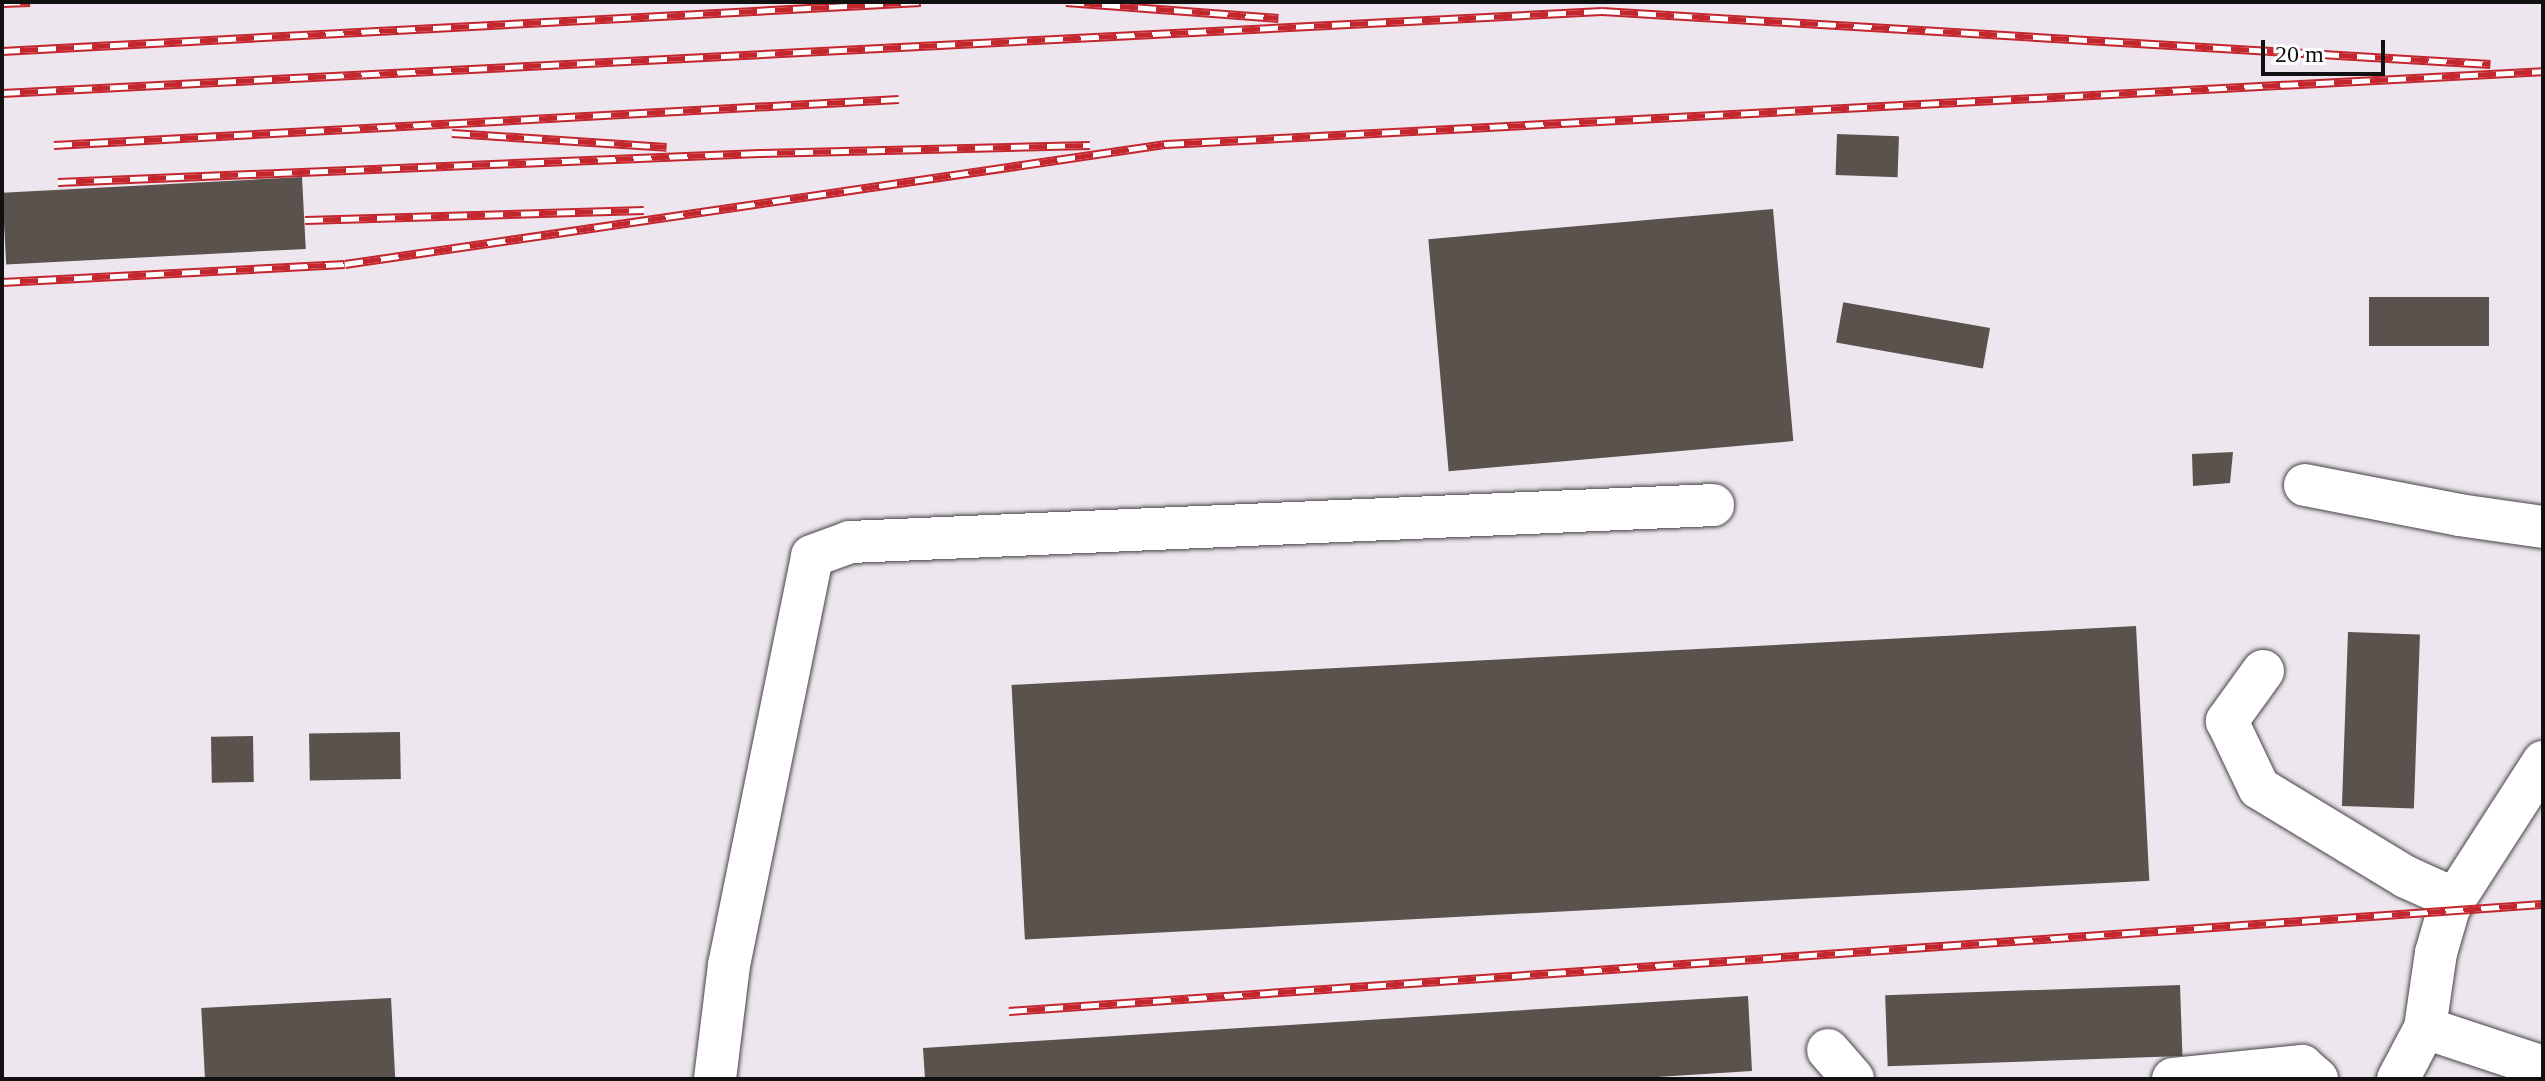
<!DOCTYPE html>
<html>
<head>
<meta charset="utf-8">
<style>
	body { margin:0 }
	#map { position:relative; width:2545px; height:1081px; overflow:hidden; background:#fffdf5; font-family:Georgia,serif }
	div>[style] { position:absolute }
	[style*='--x'] { left:calc(var(--x)*1px); top:calc(var(--y)*1px); width:calc(var(--w)*1px); rotate:calc(var(--a)*1deg) }
	.industrial>* { inset:0; background:#eee6ef; transform-origin:0 0 }
	.building>* { inset:0; background:#5a524d; transform-origin:0 0 }
	.roads { filter:drop-shadow(0 0 2px #444) drop-shadow(0 0 2px #444) }
	.minor>* { height:42px; margin:-21px; padding:0 21px; transform-origin:21px; border-radius:21px; background:#fff }
	.rail>* { height:9px; margin-top:-4.5px; transform-origin:0; background:repeating-linear-gradient(90deg,#fff 0 18px,#c4262e 0 36px); box-sizing:border-box; border-block:2px solid #c4262e }
	span { translate:-50% -50%; white-space:nowrap; text-align:center; line-height:1.15; -webkit-text-stroke:8px #fff; paint-order:stroke }
	.frame { position:absolute; inset:0; border:4px solid #111; pointer-events:none }
	.scale { position:absolute; left:2261px; top:40px; width:124px; height:36px; box-sizing:border-box; border:4px solid #111; border-top:0; padding-left:10px; font-size:24px; line-height:28px; white-space:nowrap; color:#111; -webkit-text-stroke:6px #fff; paint-order:stroke }
</style>
</head>
<body>
<div id="map">
	<div class="industrial">
		<div style="left:2px;top:2px;width:2541px;height:1077px"></div>
	</div>
	<div class="building">
		<div style="left:1837px;top:134px;width:62px;height:41px;rotate:2deg"></div>
		<div style="left:302px;top:177px;width:72px;height:300px;rotate:87deg"></div>
		<div style="left:1773px;top:209px;width:233px;height:346px;rotate:85deg"></div>
		<div style="left:2489px;top:297px;width:49px;height:120px;rotate:90deg"></div>
		<div style="left:1990px;top:328px;width:41px;height:149px;rotate:100deg"></div>
		<div style="clip-path:polygon(2233px 452px,2230px 483px,2193px 486px,2192px 454px)"></div>
		<div style="left:2136px;top:626px;width:255px;height:1126px;rotate:87deg"></div>
		<div style="left:2348px;top:632px;width:72px;height:174px;rotate:2deg"></div>
		<div style="left:400px;top:732px;width:47px;height:91px;rotate:89deg"></div>
		<div style="left:253px;top:736px;width:46px;height:42px;rotate:89deg"></div>
		<div style="left:2180px;top:985px;width:71px;height:295px;rotate:88deg"></div>
		<div style="clip-path:polygon(1748px 996px,1752px 1071px,1625px 1079px,925px 1079px,923px 1048px)"></div>
		<div style="left:391px;top:998px;width:81px;height:190px;rotate:87deg"></div>
	</div>
	<div class="roads">
		<div class="minor">
			<div style="--x:2305;--y:485;--w:157;--a:11"></div>
			<div style="--x:2459;--y:515;--w:85;--a:8.1"></div>
			<div style="--x:2263;--y:671;--w:62;--a:125.8"></div>
			<div style="--x:2227;--y:721;--w:74;--a:64.5"></div>
			<div style="--x:2259;--y:788;--w:172;--a:31.2"></div>
			<div style="--x:2406;--y:877;--w:54;--a:24.2"></div>
			<div style="--x:2425;--y:1028;--w:124;--a:18.3"></div>
			<div style="--x:1828;--y:1050;--w:38;--a:49"></div>
			<div style="--x:715;--y:1079;--w:115;--a:-83"></div>
			<div style="--x:729;--y:965;--w:417;--a:-78.5"></div>
			<div style="--x:812;--y:556;--w:40;--a:-20.2"></div>
			<div style="--x:850;--y:542;--w:864;--a:-2.45"></div>
			<div style="--x:2173;--y:1079;--w:130;--a:-5.8"></div>
			<div style="--x:2302;--y:1066;--w:20;--a:41"></div>
			<div style="--x:2398;--y:1079;--w:58;--a:-62.1"></div>
			<div style="--x:2425;--y:1028;--w:76;--a:-81.7"></div>
			<div style="--x:2436;--y:953;--w:47;--a:-73.9"></div>
			<div style="--x:2449;--y:908;--w:174;--a:-57.2"></div>
		</div>
	</div>
	<div class="rail">
		<div style="--x:1066;--y:2;--w:213;--a:4.3"></div>
		<div style="--x:2;--y:3;--w:28;--a:-2"></div>
		<div style="--x:2;--y:51;--w:920;--a:-3.05"></div>
		<div style="--x:2;--y:93;--w:1602;--a:-2.93"></div>
		<div style="--x:1602;--y:11;--w:890;--a:3.42"></div>
		<div style="--x:452;--y:133;--w:215;--a:3.7"></div>
		<div style="--x:54;--y:145;--w:846;--a:-3.12"></div>
		<div style="--x:58;--y:182;--w:702;--a:-2.37"></div>
		<div style="--x:759;--y:153;--w:331;--a:-1.4"></div>
		<div style="--x:305;--y:220;--w:339;--a:-1.7"></div>
		<div style="--x:2;--y:282;--w:343;--a:-3"></div>
		<div style="--x:345;--y:264;--w:830;--a:-8.32"></div>
		<div style="--x:1166;--y:144;--w:1379;--a:-3.03"></div>
		<div style="--x:1009;--y:1011;--w:1538;--a:-3.99"></div>
	</div>
	<div class="frame"></div>
	<div class="scale">20 m</div>
</div>
</body>
</html>
